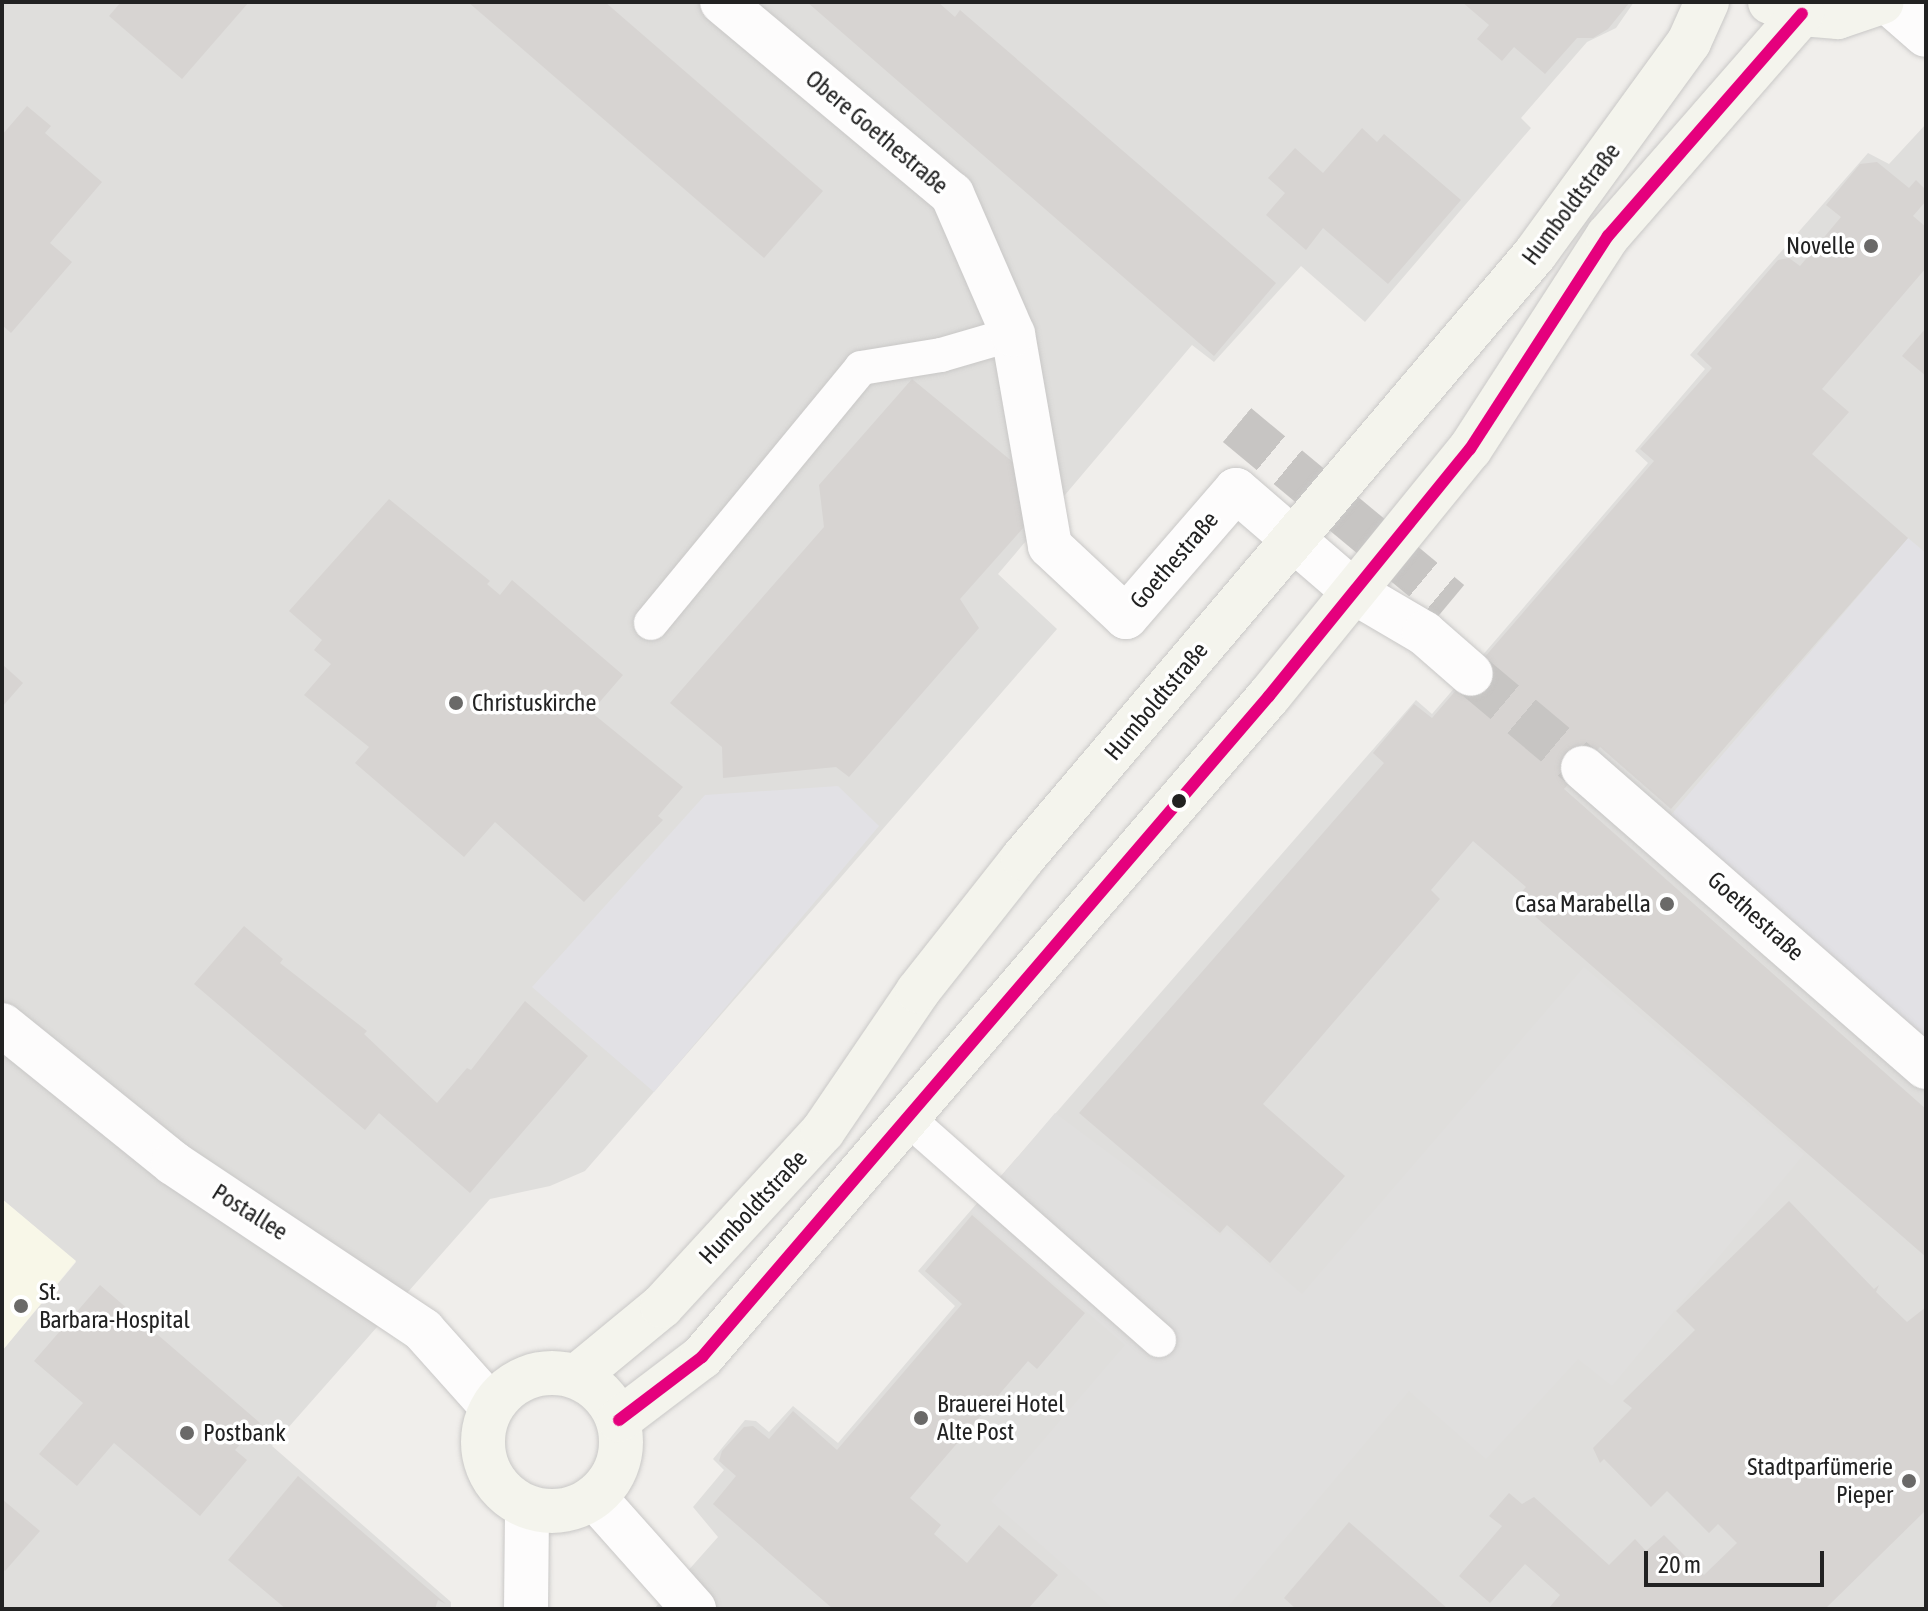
<!DOCTYPE html>
<html>
<head>
<meta charset="utf-8">
<style>
	body { margin:0 }
	#map { position:relative; width:1928px; height:1611px; overflow:hidden; background:#f0eeeb; font-family:"Asap Condensed",sans-serif }
	div>[style] { position:absolute }
	[style*='--x'] { left:calc(var(--x)*1px); top:calc(var(--y)*1px); width:calc(var(--w)*1px); rotate:calc(var(--a)*1deg) }
	.residential>* { inset:0; background:#dfdedc }
	.education>* { inset:0; background:#f8f7e8 }
	.parking>* { inset:0; background:#e0dfde }
	.plaza>* { inset:0; background:#e2e1e5 }
	.building>* { inset:0; background:#d7d4d2 }
	.pedestrian-tunnel>* { height:44px; margin-top:-22px; transform-origin:0; background:repeating-linear-gradient(90deg,#c7c5c3 0 44px,transparent 0 66px) }
	.roads { filter:drop-shadow(0 0 2px #c9c8c7) drop-shadow(0 0 2px #c9c8c7) }
	.service>* { height:34px; margin:-17px; padding:0 17px; transform-origin:17px; border-radius:17px; background:#fdfcfc }
	.pedestrian>* { height:44px; margin:-22px; padding:0 22px; transform-origin:22px; border-radius:22px; background:#fdfcfc }
	.minor>* { height:44px; margin:-22px; padding:0 22px; transform-origin:22px; border-radius:22px; background:#fdfcfc }
	.tertiary>* { height:44px; margin:-22px; padding:0 22px; transform-origin:22px; border-radius:22px; background:#fdfcfc }
	.secondary>* { height:44px; margin:-22px; padding:0 22px; transform-origin:22px; border-radius:22px; background:#f4f4ed }
	.secondary>.ring { margin:-22px; padding:0; box-sizing:content-box; background:none; border:44px solid #f4f4ed; border-radius:50% }
	.bus-1>* { height:12px; margin:-6px; padding:0 6px; transform-origin:6px; border-radius:6px; background:#e5007d }
	.dots>* { width:22px; height:22px; translate:-50% -50%; box-sizing:border-box; border:4px solid #fff; border-radius:50% }
	span { translate:-50% -50%; white-space:nowrap; text-align:center; line-height:1.15; -webkit-text-stroke:7px #fff; paint-order:stroke }
	.street-label { font-size:24px; color:#222 }
	.poi-label { font-size:24px; color:#222 }
	.right { translate:-100% -50%; text-align:right }
	.left { translate:0 -50%; text-align:left }
	.frame { position:absolute; inset:0; border:4px solid #222; pointer-events:none }
	.scale { position:absolute; left:1644px; top:1551px; width:180px; height:36px; box-sizing:border-box; border:4px solid #222; border-top:0; padding-left:10px; font-size:24px; line-height:28px; white-space:nowrap; color:#222; -webkit-text-stroke:6px #fff; paint-order:stroke }
</style>
</head>
<body>
<div id="map">
	<div class="residential">
		<div style="clip-path:polygon(2px 2px,1634px 2px,1616px 28px,1587px 42px,1521px 118px,1531px 128px,1365px 322px,1301px 266px,1214px 362px,1192px 345px,998px 574px,1057px 629px,585px 1171px,550px 1186px,490px 1199px,272px 1446px,451px 1602px,451px 1609px,2px 1609px,2px 1351px,76px 1262px,2px 1199px)"></div>
		<div style="clip-path:polygon(1926px 124px,1926px 1609px,654px 1609px,718px 1537px,693px 1507px,724px 1470px,713px 1459px,745px 1420px,756px 1421px,769px 1432px,793px 1406px,838px 1443px,955px 1306px,918px 1271px,1416px 700px,1432px 714px,1648px 463px,1635px 451px,1705px 369px,1690px 355px,1868px 153px,1889px 164px)"></div>
	</div>
	<div class="education">
		<div style="clip-path:polygon(2px 1199px,76px 1261px,2px 1351px)"></div>
	</div>
	<div class="parking">
		<div style="clip-path:polygon(1584px 967px,1804px 1154px,1612px 1386px,1578px 1359px,1486px 1459px,1409px 1391px,1226px 1609px,1114px 1609px,991px 1501px,1125px 1345px,971px 1212px,1055px 1113px,1220px 1236px,1226px 1228px,1302px 1294px)"></div>
	</div>
	<div class="plaza">
		<div style="clip-path:polygon(1908px 538px,1926px 553px,1926px 1067px,1658px 830px)"></div>
		<div style="clip-path:polygon(838px 786px,879px 826px,654px 1092px,532px 987px,705px 795px)"></div>
	</div>
	<div class="building">
		<div style="clip-path:polygon(121px 2px,249px 2px,182px 79px,109px 16px)"></div>
		<div style="clip-path:polygon(468px 2px,605px 2px,823px 191px,764px 258px)"></div>
		<div style="clip-path:polygon(807px 2px,938px 2px,955px 17px,960px 10px,1276px 283px,1214px 356px)"></div>
		<div style="clip-path:polygon(1462px 2px,1630px 2px,1608px 29px,1593px 38px,1577px 38px,1545px 74px,1514px 47px,1502px 61px,1477px 39px,1489px 25px)"></div>
		<div style="clip-path:polygon(27px 106px,51px 126px,45px 133px,102px 182px,50px 243px,72px 262px,11px 333px,2px 325px,2px 135px)"></div>
		<div style="clip-path:polygon(1362px 128px,1377px 142px,1384px 134px,1461px 200px,1388px 284px,1323px 228px,1306px 250px,1266px 215px,1285px 193px,1268px 178px,1295px 148px,1323px 173px)"></div>
		<div style="clip-path:polygon(1877px 162px,1909px 188px,1916px 180px,1926px 190px,1926px 201px,1913px 216px,1926px 227px,1926px 268px,1822px 389px,1849px 412px,1812px 454px,1908px 538px,1671px 809px,1600px 747px,1564px 789px,1926px 1109px,1926px 1257px,1515px 899px,1526px 887px,1473px 841px,1431px 890px,1440px 899px,1263px 1104px,1345px 1176px,1270px 1263px,1227px 1225px,1220px 1233px,1079px 1113px,1384px 763px,1373px 753px,1414px 704px,1432px 718px,1654px 461px,1640px 449px,1712px 368px,1697px 354px,1778px 260px,1789px 258px,1800px 266px,1841px 217px,1826px 205px,1860px 164px)"></div>
		<div style="clip-path:polygon(1926px 328px,1926px 376px,1902px 356px)"></div>
		<div style="clip-path:polygon(912px 379px,1030px 476px,1032px 518px,960px 599px,979px 628px,849px 777px,836px 767px,723px 778px,722px 747px,670px 703px,824px 527px,819px 485px)"></div>
		<div style="clip-path:polygon(389px 499px,490px 581px,487px 584px,500px 595px,512px 580px,623px 675px,591px 712px,683px 787px,658px 816px,663px 820px,584px 902px,495px 822px,464px 857px,355px 763px,369px 747px,304px 695px,331px 664px,314px 650px,322px 640px,289px 611px)"></div>
		<div style="clip-path:polygon(2px 664px,23px 683px,2px 707px)"></div>
		<div style="clip-path:polygon(244px 926px,283px 959px,280px 963px,367px 1031px,364px 1034px,437px 1103px,467px 1068px,471px 1070px,525px 1001px,588px 1056px,470px 1193px,379px 1113px,365px 1130px,194px 984px)"></div>
		<div style="clip-path:polygon(1789px 1201px,1874px 1289px,1879px 1285px,1876px 1292px,1907px 1322px,1926px 1307px,1926px 1510px,1825px 1609px,1548px 1609px,1560px 1595px,1525px 1564px,1490px 1603px,1459px 1576px,1502px 1526px,1489px 1516px,1509px 1493px,1522px 1504px,1534px 1497px,1609px 1565px,1635px 1539px,1646px 1551px,1664px 1535px,1704px 1575px,1737px 1543px,1718px 1524px,1709px 1533px,1667px 1491px,1651px 1507px,1604px 1459px,1600px 1463px,1593px 1448px,1632px 1408px,1623px 1401px,1695px 1330px,1676px 1311px)"></div>
		<div style="clip-path:polygon(972px 1215px,1085px 1313px,1037px 1369px,1028px 1361px,910px 1498px,941px 1525px,934px 1534px,967px 1563px,999px 1525px,1058px 1575px,1028px 1609px,833px 1609px,713px 1504px,736px 1476px,719px 1461px,722px 1451px,744px 1427px,753px 1426px,769px 1439px,793px 1411px,837px 1450px,962px 1304px,925px 1271px)"></div>
		<div style="clip-path:polygon(100px 1285px,260px 1423px,235px 1450px,247px 1460px,200px 1516px,114px 1443px,77px 1486px,39px 1454px,83px 1403px,34px 1361px)"></div>
		<div style="clip-path:polygon(298px 1476px,419px 1581px,446px 1604px,438px 1600px,435px 1609px,286px 1609px,228px 1560px)"></div>
		<div style="clip-path:polygon(2px 1499px,40px 1531px,5px 1571px,2px 1568px)"></div>
		<div style="clip-path:polygon(1349px 1522px,1405px 1571px,1448px 1609px,1296px 1609px,1284px 1598px)"></div>
	</div>
	<div class="pedestrian-tunnel">
		<div style="--x:1237;--y:425;--w:277;--a:39.7"></div>
		<div style="--x:1471;--y:674;--w:146;--a:40"></div>
	</div>
	<div class="roads">
		<div class="service">
			<div style="--x:651;--y:623;--w:330;--a:-50.5"></div>
			<div style="--x:861;--y:368;--w:81;--a:-9.2"></div>
			<div style="--x:941;--y:355;--w:75;--a:-16.3"></div>
			<div style="--x:907;--y:1118;--w:336;--a:41.4"></div>
		</div>
		<div class="pedestrian">
			<div style="--x:1013;--y:334;--w:215;--a:80.1"></div>
			<div style="--x:1050;--y:546;--w:104;--a:43.1"></div>
			<div style="--x:1126;--y:617;--w:168;--a:-49.1"></div>
			<div style="--x:1236;--y:490;--w:156;--a:40.8"></div>
			<div style="--x:1354;--y:592;--w:81;--a:30.4"></div>
			<div style="--x:1424;--y:633;--w:62;--a:41.1"></div>
			<div style="--x:1583;--y:768;--w:455;--a:41.1"></div>
		</div>
		<div class="minor">
			<div style="--x:722;--y:2;--w:300;--a:39.9"></div>
			<div style="--x:952;--y:194;--w:153;--a:66.5"></div>
			<div style="--x:1888;--y:2;--w:50;--a:41"></div>
			<div style="--x:595;--y:1498;--w:149;--a:48.3"></div>
			<div style="--x:526;--y:1609;--w:100;--a:-89.4"></div>
		</div>
		<div class="tertiary">
			<div style="--x:2;--y:1025;--w:220;--a:38.9"></div>
			<div style="--x:173;--y:1163;--w:301;--a:33.7"></div>
			<div style="--x:423;--y:1330;--w:102;--a:48.2"></div>
		</div>
		<div class="secondary">
			<div style="--x:1770;--y:2;--w:34;--a:21"></div>
			<div style="--x:1802;--y:14;--w:36;--a:5"></div>
			<div style="--x:1838;--y:17;--w:46;--a:-18.8"></div>
			<div class="ring" style="left:483px;top:1373px;width:94px;height:94px"></div>
			<div style="--x:577;--y:1376;--w:110;--a:-39.5"></div>
			<div style="--x:662;--y:1306;--w:238;--a:-47.4"></div>
			<div style="--x:823;--y:1131;--w:169;--a:-55.8"></div>
			<div style="--x:918;--y:991;--w:169;--a:-51.7"></div>
			<div style="--x:1023;--y:858;--w:792;--a:-49.71"></div>
			<div style="--x:1535;--y:254;--w:262;--a:-54"></div>
			<div style="--x:1689;--y:42;--w:44;--a:-65.8"></div>
			<div style="--x:619;--y:1420;--w:104;--a:-37.2"></div>
			<div style="--x:702;--y:1357;--w:871;--a:-49.38"></div>
			<div style="--x:1269;--y:696;--w:318;--a:-50.9"></div>
			<div style="--x:1470;--y:449;--w:254;--a:-57.1"></div>
			<div style="--x:1608;--y:236;--w:295;--a:-48.9"></div>
		</div>
	</div>
	<div class="bus-1">
		<div style="--x:619;--y:1420;--w:104;--a:-37.2"></div>
		<div style="--x:702;--y:1357;--w:871;--a:-49.38"></div>
		<div style="--x:1269;--y:696;--w:318;--a:-50.9"></div>
		<div style="--x:1470;--y:449;--w:254;--a:-57.1"></div>
		<div style="--x:1608;--y:236;--w:295;--a:-48.9"></div>
	</div>
	<div class="dots">
		<div style="left:1871px;top:246px;background:#6a6968"></div>
		<div style="left:456px;top:703px;background:#6a6968"></div>
		<div style="left:1179px;top:801px;background:#222"></div>
		<div style="left:1667px;top:904px;background:#6a6968"></div>
		<div style="left:21px;top:1306px;background:#6a6968"></div>
		<div style="left:921px;top:1418px;background:#6a6968"></div>
		<div style="left:187px;top:1433px;background:#6a6968"></div>
		<div style="left:1909px;top:1481px;background:#6a6968"></div>
	</div>
	<div class="street-label">
		<span style="left:877px;top:132px;rotate:40deg">Obere Goethestraße</span>
		<span style="left:1571px;top:204px;rotate:-53deg">Humboldtstraße</span>
		<span style="left:1174px;top:560px;rotate:-49deg">Goethestraße</span>
		<span style="left:1156px;top:701px;rotate:-50deg">Humboldtstraße</span>
		<span style="left:1756px;top:916px;rotate:42deg">Goethestraße</span>
		<span style="left:753px;top:1207px;rotate:-47deg">Humboldtstraße</span>
		<span style="left:250px;top:1212px;rotate:32deg">Postallee</span>
	</div>
	<div class="poi-label">
		<span class="right" style="left:1855px;top:246px">Novelle</span>
		<span class="left" style="left:472px;top:703px">Christuskirche</span>
		<span class="right" style="left:1651px;top:904px">Casa Marabella</span>
		<span class="left" style="left:39px;top:1306px">St.<br>Barbara-Hospital</span>
		<span class="left" style="left:937px;top:1418px">Brauerei Hotel<br>Alte Post</span>
		<span class="left" style="left:203px;top:1433px">Postbank</span>
		<span class="right" style="left:1893px;top:1481px">Stadtparfümerie<br>Pieper</span>
	</div>
	<div class="frame"></div>
	<div class="scale">20 m</div>
</div>
</body>
</html>
